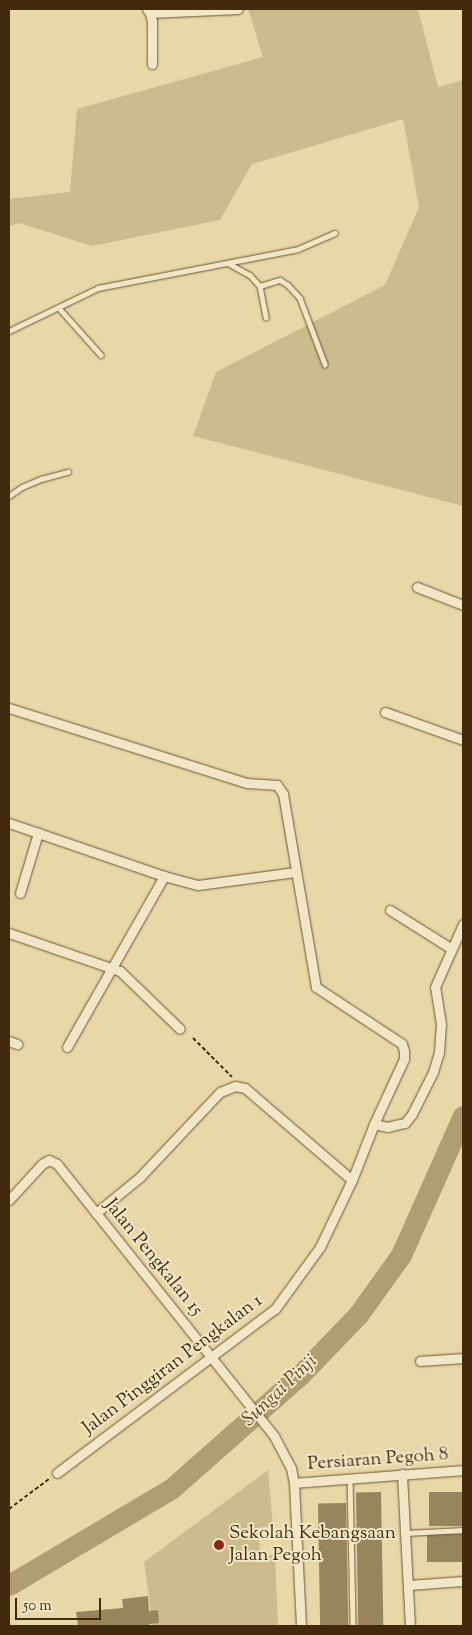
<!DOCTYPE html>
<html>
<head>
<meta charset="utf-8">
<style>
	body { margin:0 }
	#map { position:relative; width:472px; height:1635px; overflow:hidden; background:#e9d8a7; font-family:"Sorts Mill Goudy",serif }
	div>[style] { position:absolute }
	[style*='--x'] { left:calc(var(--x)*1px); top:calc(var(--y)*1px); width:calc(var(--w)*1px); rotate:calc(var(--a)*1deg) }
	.green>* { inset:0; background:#ccbb8d }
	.river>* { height:21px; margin:-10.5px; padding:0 10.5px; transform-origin:10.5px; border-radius:10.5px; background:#b09d72 }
	.building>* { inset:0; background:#98855d; transform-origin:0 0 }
	.path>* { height:2px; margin-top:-1px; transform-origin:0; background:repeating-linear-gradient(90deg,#412b0c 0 4px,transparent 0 6.5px) }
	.roads { filter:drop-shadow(0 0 1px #6b5633) drop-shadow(0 0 1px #6b5633) }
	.lane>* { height:4.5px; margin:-2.25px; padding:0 2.25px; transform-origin:2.25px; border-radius:2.25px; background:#f1e6c6 }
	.street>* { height:9px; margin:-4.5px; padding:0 4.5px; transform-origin:4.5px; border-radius:4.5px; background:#f1e6c6 }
	.dots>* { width:14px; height:14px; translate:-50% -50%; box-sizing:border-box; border:2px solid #f1e6c6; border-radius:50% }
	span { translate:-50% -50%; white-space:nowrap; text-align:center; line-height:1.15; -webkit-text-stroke:4px #f1e6c6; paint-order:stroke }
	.street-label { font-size:19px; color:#412b0c }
	.poi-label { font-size:19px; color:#412b0c }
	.left { translate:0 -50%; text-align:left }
	.water-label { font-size:20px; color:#5d4826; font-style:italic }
	.frame { position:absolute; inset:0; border:10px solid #412b0c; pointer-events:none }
	.scale { position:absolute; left:15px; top:1598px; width:86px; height:22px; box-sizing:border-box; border:2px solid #412b0c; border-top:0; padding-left:6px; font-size:15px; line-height:18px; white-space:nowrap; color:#412b0c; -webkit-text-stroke:4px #f1e6c6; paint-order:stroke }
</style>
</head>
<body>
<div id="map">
	<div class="green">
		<div style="clip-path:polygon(248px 9px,418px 9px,438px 87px,463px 80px,463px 506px,193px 436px,216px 372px,385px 285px,419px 207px,403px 119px,252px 164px,220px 220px,92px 246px,19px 223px,9px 226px,9px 199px,70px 192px,77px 109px,263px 57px)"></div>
		<div style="clip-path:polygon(268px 1470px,273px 1525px,259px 1528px,260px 1556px,275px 1555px,278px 1626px,153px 1626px,144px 1562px)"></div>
	</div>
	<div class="river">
		<div style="--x:9;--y:1585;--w:188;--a:-30.7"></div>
		<div style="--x:171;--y:1489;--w:172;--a:-41.5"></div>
		<div style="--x:300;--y:1375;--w:83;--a:-46"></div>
		<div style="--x:358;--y:1315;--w:74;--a:-54.4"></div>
		<div style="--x:401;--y:1255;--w:152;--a:-66"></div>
	</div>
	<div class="building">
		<div style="left:381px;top:1492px;width:134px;height:25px;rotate:89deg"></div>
		<div style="left:463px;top:1492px;width:34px;height:34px;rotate:90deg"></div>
		<div style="left:346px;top:1503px;width:123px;height:28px;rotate:89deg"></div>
		<div style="left:463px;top:1534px;width:28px;height:36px;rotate:90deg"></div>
		<div style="clip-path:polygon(148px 1596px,149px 1611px,158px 1610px,159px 1623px,149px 1624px,150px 1626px,78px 1626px,76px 1612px,123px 1608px,122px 1599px)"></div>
	</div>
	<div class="path">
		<div style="--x:193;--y:1038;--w:55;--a:45"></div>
		<div style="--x:9;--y:1509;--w:50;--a:-36.9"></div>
	</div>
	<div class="roads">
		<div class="lane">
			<div style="--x:228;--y:263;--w:25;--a:29"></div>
			<div style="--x:250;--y:275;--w:15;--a:48"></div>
			<div style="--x:260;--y:286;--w:32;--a:79"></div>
			<div style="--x:260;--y:286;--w:21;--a:-17"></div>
			<div style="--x:280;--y:280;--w:9;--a:32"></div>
			<div style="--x:288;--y:285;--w:18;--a:47"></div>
			<div style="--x:300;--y:298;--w:71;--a:69.3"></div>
			<div style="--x:59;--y:308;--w:63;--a:48.2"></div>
			<div style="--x:9;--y:331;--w:99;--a:-25.8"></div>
			<div style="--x:98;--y:288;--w:204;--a:-11"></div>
			<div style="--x:298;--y:249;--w:40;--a:-23.4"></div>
			<div style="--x:9;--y:496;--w:16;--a:-35"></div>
			<div style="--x:22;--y:487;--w:21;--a:-23"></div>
			<div style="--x:41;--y:479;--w:28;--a:-15"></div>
			<div style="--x:350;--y:1478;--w:148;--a:88.8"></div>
			<div style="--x:406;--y:1533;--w:57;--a:-3"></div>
		</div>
		<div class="street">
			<div style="--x:147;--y:9;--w:5;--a:53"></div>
			<div style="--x:150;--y:13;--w:88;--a:-2.6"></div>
			<div style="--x:150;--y:13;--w:9;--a:77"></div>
			<div style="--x:152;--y:22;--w:42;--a:90"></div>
			<div style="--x:417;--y:587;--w:49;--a:21.4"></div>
			<div style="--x:9;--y:708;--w:250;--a:17.5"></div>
			<div style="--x:247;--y:783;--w:30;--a:4"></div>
			<div style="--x:277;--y:785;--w:11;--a:56"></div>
			<div style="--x:283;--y:794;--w:196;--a:80.3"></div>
			<div style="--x:316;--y:987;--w:103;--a:33.5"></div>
			<div style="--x:402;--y:1044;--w:7;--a:74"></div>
			<div style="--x:404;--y:1051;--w:8;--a:90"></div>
			<div style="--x:404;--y:1059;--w:72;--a:114.8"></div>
			<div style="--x:374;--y:1124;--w:60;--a:111.4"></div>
			<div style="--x:385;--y:712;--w:83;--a:19.7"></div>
			<div style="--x:9;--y:823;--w:164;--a:18.9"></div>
			<div style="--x:164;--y:876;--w:35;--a:15"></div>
			<div style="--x:198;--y:885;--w:98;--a:-7.6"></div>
			<div style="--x:20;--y:893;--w:63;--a:-73.3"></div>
			<div style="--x:390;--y:910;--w:73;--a:32.2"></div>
			<div style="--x:9;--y:933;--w:117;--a:18.9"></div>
			<div style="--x:120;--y:971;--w:83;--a:44"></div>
			<div style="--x:9;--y:1041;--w:9;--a:21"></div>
			<div style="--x:67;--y:1047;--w:197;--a:-60.4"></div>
			<div style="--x:374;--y:1124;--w:13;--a:13"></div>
			<div style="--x:387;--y:1127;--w:18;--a:-13"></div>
			<div style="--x:405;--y:1123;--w:11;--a:-52"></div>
			<div style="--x:412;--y:1114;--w:47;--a:-63.4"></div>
			<div style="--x:433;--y:1072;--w:21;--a:-73"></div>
			<div style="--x:439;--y:1052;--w:28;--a:-86"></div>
			<div style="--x:441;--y:1024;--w:37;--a:-99"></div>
			<div style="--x:435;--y:987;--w:69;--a:-66"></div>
			<div style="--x:9;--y:1200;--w:49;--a:-47.5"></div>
			<div style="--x:42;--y:1164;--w:8;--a:-30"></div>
			<div style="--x:49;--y:1160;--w:9;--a:27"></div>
			<div style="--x:57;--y:1164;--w:348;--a:51.4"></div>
			<div style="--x:274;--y:1436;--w:36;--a:62"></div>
			<div style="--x:291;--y:1468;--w:15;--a:79"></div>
			<div style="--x:294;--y:1483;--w:143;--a:87.2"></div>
			<div style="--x:420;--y:1361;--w:43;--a:-4"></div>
			<div style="--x:57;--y:1473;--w:273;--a:-37"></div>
			<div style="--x:275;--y:1309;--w:77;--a:-54"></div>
			<div style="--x:320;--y:1247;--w:74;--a:-64.5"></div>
			<div style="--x:352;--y:1180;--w:141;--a:-139.3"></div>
			<div style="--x:245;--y:1088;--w:10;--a:-169"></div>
			<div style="--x:235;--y:1086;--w:16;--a:158"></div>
			<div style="--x:220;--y:1092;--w:117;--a:133.3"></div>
			<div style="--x:140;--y:1177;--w:57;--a:140.7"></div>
			<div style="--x:402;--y:1474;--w:152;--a:87"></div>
			<div style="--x:294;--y:1483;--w:169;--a:-4.4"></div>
			<div style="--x:409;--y:1585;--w:54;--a:-4.2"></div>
		</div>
	</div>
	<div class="dots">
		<div style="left:219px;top:1545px;background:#8f2418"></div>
	</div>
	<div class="street-label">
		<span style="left:153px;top:1258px;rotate:51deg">Jalan Pengkalan 15</span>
		<span style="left:173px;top:1365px;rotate:-37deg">Jalan Pinggiran Pengkalan 1</span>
		<span style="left:378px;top:1460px;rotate:-4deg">Persiaran Pegoh 8</span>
	</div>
	<div class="poi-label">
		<span class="left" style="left:229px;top:1545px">Sekolah Kebangsaan<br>Jalan Pegoh</span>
	</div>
	<div class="water-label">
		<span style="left:280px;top:1391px;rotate:-43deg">Sungai Pinji</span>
	</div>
	<div class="frame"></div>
	<div class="scale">50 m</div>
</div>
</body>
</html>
